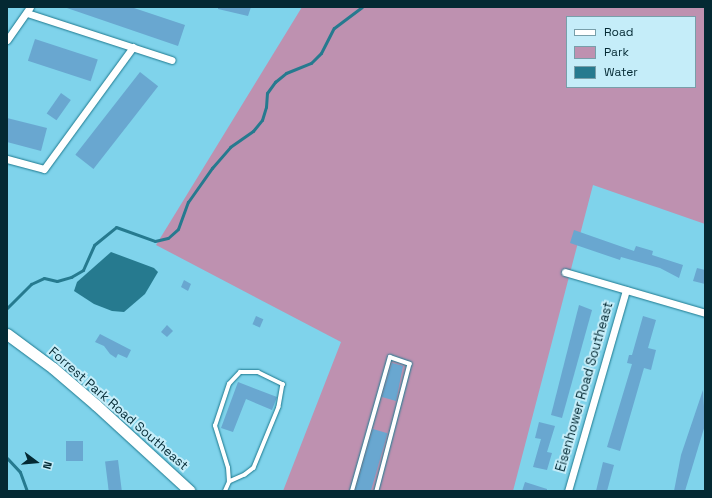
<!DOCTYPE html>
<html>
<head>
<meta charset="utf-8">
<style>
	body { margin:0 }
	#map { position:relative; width:712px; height:498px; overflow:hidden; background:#7fd3eb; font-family:"Space Grotesk",sans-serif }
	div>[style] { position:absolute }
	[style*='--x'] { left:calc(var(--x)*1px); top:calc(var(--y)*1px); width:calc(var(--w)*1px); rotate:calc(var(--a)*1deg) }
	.green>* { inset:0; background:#be91b0 }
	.water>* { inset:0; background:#267a8f }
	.stream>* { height:3px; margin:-1.5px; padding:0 1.5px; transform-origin:1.5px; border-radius:1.5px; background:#267a8f }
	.building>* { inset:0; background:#69a7d0; transform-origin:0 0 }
	.roads { filter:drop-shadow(0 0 1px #1d798f) drop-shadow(0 0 1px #1d798f) }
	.lane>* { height:3.5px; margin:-1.75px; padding:0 1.75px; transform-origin:1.75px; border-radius:1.75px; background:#fff }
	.street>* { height:7px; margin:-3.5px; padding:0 3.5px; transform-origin:3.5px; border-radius:3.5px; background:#fff }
	.secondary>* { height:11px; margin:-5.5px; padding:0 5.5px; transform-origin:5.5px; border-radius:5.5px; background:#fff }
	span { translate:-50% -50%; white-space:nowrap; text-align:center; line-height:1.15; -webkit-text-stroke:4px #c5edf9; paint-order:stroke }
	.street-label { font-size:13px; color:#042933 }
	.frame { position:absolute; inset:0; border:8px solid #042933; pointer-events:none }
	.legend { position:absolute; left:566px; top:16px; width:130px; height:72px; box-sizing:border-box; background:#c5edf9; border:1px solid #789faa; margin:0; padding:5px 7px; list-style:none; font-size:12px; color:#042933 }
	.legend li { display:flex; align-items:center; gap:8px; height:20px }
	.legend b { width:20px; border:1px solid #789faa }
	.north { position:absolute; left:16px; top:442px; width:40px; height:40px; -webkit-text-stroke:3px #c5edf9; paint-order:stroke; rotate:106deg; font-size:11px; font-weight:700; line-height:16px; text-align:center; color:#042933 }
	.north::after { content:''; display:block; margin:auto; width:14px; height:18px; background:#042933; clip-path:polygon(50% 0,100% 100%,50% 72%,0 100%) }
</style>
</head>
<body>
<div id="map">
	<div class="green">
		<div style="clip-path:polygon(evenodd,302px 7px,705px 7px,705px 224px,593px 185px,513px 491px,283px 491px,341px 342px,156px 245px,302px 7px,567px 17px,695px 17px,695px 87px,567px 87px,567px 17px)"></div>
	</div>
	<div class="water">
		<div style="clip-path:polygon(111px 252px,154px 268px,158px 272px,145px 294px,124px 312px,112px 311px,94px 304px,74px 291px,77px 282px)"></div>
	</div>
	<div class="stream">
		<div style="--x:7;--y:308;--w:34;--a:-45"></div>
		<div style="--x:31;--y:284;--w:14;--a:-25"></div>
		<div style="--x:44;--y:278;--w:13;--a:13"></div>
		<div style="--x:57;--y:281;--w:15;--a:-16"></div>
		<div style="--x:71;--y:277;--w:14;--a:-30"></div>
		<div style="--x:83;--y:270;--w:27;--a:-66"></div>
		<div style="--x:94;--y:245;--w:28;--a:-39"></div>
		<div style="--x:116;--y:227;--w:41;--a:19.7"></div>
		<div style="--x:155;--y:241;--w:13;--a:-13"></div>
		<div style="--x:168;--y:238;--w:13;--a:-42"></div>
		<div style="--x:178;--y:229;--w:29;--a:-70"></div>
		<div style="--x:188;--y:202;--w:42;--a:-54.8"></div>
		<div style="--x:212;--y:168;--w:28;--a:-49"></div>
		<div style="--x:230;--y:147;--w:28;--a:-35"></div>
		<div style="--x:253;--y:131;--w:14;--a:-51"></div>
		<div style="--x:262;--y:120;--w:14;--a:-73"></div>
		<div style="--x:266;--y:107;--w:14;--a:-86"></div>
		<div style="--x:267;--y:93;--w:14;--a:-54"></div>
		<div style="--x:275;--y:82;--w:14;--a:-39"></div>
		<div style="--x:286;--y:73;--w:27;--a:-22"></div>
		<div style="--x:311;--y:63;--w:14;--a:-45"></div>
		<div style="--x:321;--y:53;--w:28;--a:-63"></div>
		<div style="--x:334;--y:28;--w:35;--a:-37"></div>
		<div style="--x:7;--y:458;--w:19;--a:47"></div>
		<div style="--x:20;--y:472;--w:20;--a:70"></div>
	</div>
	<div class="building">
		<div style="clip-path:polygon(64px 7px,131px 7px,185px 25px,178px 46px)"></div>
		<div style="clip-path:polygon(218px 7px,251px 7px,248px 16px,218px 9px)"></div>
		<div style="left:35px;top:39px;width:66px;height:23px;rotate:18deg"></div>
		<div style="left:140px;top:72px;width:23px;height:105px;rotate:38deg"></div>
		<div style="left:61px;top:93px;width:12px;height:25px;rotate:35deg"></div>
		<div style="clip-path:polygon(7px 118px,47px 128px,41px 151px,7px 142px)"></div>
		<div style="clip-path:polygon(574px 230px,634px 251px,636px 246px,653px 251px,652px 255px,683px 265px,679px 278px,660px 268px,621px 257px,620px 260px,570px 243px)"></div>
		<div style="clip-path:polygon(697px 268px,705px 270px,705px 284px,693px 281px)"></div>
		<div style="clip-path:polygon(184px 280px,191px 284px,188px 291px,181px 287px)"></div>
		<div style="clip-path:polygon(579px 305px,592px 310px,562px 418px,551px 415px)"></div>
		<div style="left:256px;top:316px;width:8px;height:9px;rotate:23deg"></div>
		<div style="clip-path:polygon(643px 316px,656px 320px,648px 348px,656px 350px,651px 370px,644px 368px,620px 451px,607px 447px,632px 364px,627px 363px,629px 355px,632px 355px)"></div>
		<div style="clip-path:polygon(167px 325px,173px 331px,167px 337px,161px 332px)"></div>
		<div style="clip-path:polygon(100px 334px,131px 350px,127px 358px,118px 354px,116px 358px,110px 354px,104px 346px,95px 342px)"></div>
		<div style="clip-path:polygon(392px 363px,403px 366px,396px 401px,382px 397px)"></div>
		<div style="clip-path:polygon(238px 382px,277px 397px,272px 410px,246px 399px,233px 432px,221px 428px)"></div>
		<div style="clip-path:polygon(703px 390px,705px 425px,685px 491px,674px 491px,681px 455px)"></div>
		<div style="clip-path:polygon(539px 422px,555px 426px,547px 452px,552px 453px,547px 470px,533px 467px,541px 439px,535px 438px)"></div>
		<div style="left:373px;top:429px;width:15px;height:64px;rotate:16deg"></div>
		<div style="left:66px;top:441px;width:17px;height:20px"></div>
		<div style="left:118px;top:460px;width:31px;height:13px;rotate:83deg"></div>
		<div style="clip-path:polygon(603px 462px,614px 465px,607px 491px,596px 491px)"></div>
		<div style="clip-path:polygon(525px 482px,547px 489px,547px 491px,522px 491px)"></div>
	</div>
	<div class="roads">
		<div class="lane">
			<div style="--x:225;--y:491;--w:10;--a:-66"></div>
			<div style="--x:229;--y:482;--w:14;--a:-94"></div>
			<div style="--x:228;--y:468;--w:44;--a:-107.2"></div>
			<div style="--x:215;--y:426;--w:44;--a:-71.6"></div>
			<div style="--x:229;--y:384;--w:16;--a:-47"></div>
			<div style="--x:240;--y:372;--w:18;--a:0"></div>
			<div style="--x:258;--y:372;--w:28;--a:26"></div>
			<div style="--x:283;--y:384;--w:23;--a:100"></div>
			<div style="--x:279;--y:407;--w:66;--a:112.3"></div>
			<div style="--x:254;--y:468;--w:11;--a:142"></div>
			<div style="--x:245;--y:475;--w:17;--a:156"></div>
			<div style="--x:352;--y:491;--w:139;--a:-74.2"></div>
			<div style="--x:390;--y:357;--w:21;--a:19"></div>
			<div style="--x:410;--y:364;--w:131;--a:104.6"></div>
		</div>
		<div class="street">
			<div style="--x:27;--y:13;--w:152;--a:18"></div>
			<div style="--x:7;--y:40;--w:40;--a:-55.1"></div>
			<div style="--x:7;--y:159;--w:38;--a:15"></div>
			<div style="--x:44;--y:169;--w:151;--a:-53.9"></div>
			<div style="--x:565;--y:272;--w:146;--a:16.3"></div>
			<div style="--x:568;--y:491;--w:209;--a:-73.9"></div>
		</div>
		<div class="secondary">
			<div style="--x:7;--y:334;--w:57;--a:36.5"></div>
			<div style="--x:53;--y:368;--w:57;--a:40.7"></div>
			<div style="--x:96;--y:405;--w:127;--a:42.5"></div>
		</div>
	</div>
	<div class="street-label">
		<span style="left:585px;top:387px;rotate:-74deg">Eisenhower Road Southeast</span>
		<span style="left:118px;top:409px;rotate:41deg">Forrest Park Road Southeast</span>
	</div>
	<div class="frame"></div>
	<ul class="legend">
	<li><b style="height:5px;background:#fff"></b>Road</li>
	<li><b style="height:11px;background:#be91b0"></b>Park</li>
	<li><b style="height:11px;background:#267a8f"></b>Water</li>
	</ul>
	<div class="north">N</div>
</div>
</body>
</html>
